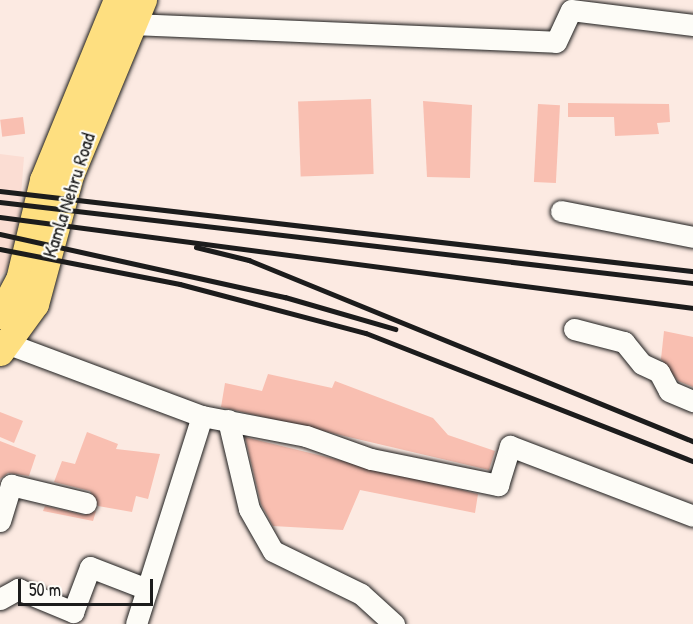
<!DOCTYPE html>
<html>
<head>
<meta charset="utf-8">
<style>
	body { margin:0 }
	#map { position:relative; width:693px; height:624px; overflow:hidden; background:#fceae2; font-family:"Patrick Hand",sans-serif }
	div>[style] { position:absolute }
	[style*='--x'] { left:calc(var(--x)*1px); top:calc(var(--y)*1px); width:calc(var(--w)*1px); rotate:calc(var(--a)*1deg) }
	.built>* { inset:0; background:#fbddd3 }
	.building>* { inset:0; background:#f9bfb1; transform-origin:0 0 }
	.roads { filter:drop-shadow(0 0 2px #1c1c1c) drop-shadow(0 0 2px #1c1c1c) }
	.minor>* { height:21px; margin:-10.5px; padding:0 10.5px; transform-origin:10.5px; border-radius:10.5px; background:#fdfcf7 }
	.major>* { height:27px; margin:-13.5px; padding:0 13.5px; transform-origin:13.5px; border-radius:13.5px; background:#fedf80 }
	.rail>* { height:4.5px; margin:-2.25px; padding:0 2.25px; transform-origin:2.25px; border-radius:2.25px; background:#1c1c1c }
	span { translate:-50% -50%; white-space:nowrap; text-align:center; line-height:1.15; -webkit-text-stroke:4.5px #fdfcf7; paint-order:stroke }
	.street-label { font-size:20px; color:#1c1c1c }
	.scale { position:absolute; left:18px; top:579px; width:135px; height:27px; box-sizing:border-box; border:3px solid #1c1c1c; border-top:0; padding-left:8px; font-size:18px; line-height:21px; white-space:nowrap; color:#1c1c1c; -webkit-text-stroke:4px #fdfcf7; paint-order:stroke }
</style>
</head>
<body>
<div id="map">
	<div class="built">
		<div style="clip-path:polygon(0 154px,24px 157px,16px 259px,0 277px)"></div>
	</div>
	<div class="building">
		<div style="left:371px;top:99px;width:75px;height:73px;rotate:88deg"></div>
		<div style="clip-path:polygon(423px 101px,472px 105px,470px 178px,427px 177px)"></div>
		<div style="clip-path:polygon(568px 103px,669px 104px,670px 122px,657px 123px,659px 134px,615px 136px,614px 117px,568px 117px)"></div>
		<div style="left:538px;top:104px;width:22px;height:78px;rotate:3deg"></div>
		<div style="left:23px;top:117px;width:17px;height:23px;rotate:83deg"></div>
		<div style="clip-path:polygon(664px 331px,693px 337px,693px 387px,678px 381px,661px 359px)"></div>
		<div style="clip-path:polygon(268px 374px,332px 388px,335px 381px,433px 418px,448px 435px,495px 451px,489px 470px,221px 407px,225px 383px,262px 391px)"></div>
		<div style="clip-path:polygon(0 412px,23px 421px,14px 443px,0 437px)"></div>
		<div style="clip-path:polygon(87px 432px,118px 444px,116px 449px,160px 454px,148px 499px,136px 496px,132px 512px,98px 506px,90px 491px,54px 482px,62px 461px,75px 464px)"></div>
		<div style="clip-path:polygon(245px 437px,478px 494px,475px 513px,360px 490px,343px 530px,273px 526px,261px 504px)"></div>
		<div style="clip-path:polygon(0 441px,36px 455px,29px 476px,8px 473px,0 479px)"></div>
		<div style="clip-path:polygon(45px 506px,84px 515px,96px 511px,93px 521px,43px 511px)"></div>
	</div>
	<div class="roads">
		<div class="minor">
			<div style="--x:132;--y:24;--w:424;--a:2.4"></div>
			<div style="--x:556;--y:42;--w:35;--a:-65"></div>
			<div style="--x:571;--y:10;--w:123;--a:7"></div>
			<div style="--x:561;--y:211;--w:135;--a:11.1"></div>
			<div style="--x:574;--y:329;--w:52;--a:14.6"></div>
			<div style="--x:624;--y:342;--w:28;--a:51"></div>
			<div style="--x:642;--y:364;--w:19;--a:25"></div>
			<div style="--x:659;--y:372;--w:21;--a:62"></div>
			<div style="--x:669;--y:391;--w:26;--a:23"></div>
			<div style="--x:9;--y:344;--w:206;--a:20.5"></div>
			<div style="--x:202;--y:416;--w:106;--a:10.9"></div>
			<div style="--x:306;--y:436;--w:69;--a:19.5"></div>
			<div style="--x:371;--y:459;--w:130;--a:11.6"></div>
			<div style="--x:498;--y:485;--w:41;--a:-72.9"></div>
			<div style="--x:510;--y:446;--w:196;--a:20.9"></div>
			<div style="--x:228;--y:420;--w:91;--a:76.7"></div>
			<div style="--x:249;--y:509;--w:48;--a:60.3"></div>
			<div style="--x:273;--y:551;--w:98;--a:26"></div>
			<div style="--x:361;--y:594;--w:45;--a:42.3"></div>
			<div style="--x:0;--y:521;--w:38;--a:-73"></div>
			<div style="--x:11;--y:485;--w:77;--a:13.5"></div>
			<div style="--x:0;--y:599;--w:21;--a:-29"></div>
			<div style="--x:18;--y:589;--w:60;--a:22.7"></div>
			<div style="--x:73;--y:612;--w:48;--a:-69.3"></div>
			<div style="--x:90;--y:567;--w:61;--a:21.1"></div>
			<div style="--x:136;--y:624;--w:218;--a:-72.4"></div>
		</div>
		<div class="major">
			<div style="--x:0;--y:315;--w:40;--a:-62"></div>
			<div style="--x:19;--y:280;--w:103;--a:-76.5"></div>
			<div style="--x:43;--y:180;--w:195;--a:-67.7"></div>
			<div style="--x:0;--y:352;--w:59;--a:-53.9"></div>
			<div style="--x:35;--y:304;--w:134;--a:-74.8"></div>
			<div style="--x:70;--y:175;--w:190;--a:-67.4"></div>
		</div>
	</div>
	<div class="rail">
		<div style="--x:0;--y:191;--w:698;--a:6.59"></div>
		<div style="--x:0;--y:202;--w:698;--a:6.67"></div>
		<div style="--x:0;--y:217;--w:699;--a:7.48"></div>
		<div style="--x:0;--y:234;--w:292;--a:12.5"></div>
		<div style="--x:285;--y:297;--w:115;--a:16.2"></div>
		<div style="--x:196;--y:247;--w:55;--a:13.8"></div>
		<div style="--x:249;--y:260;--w:479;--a:22.2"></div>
		<div style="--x:0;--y:249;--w:183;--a:11"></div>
		<div style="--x:180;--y:284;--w:192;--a:14.8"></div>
		<div style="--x:366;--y:333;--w:351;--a:21.4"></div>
	</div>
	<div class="street-label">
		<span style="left:68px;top:195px;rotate:-72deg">Kamla Nehru Road</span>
	</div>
	<div class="scale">50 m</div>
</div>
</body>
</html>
